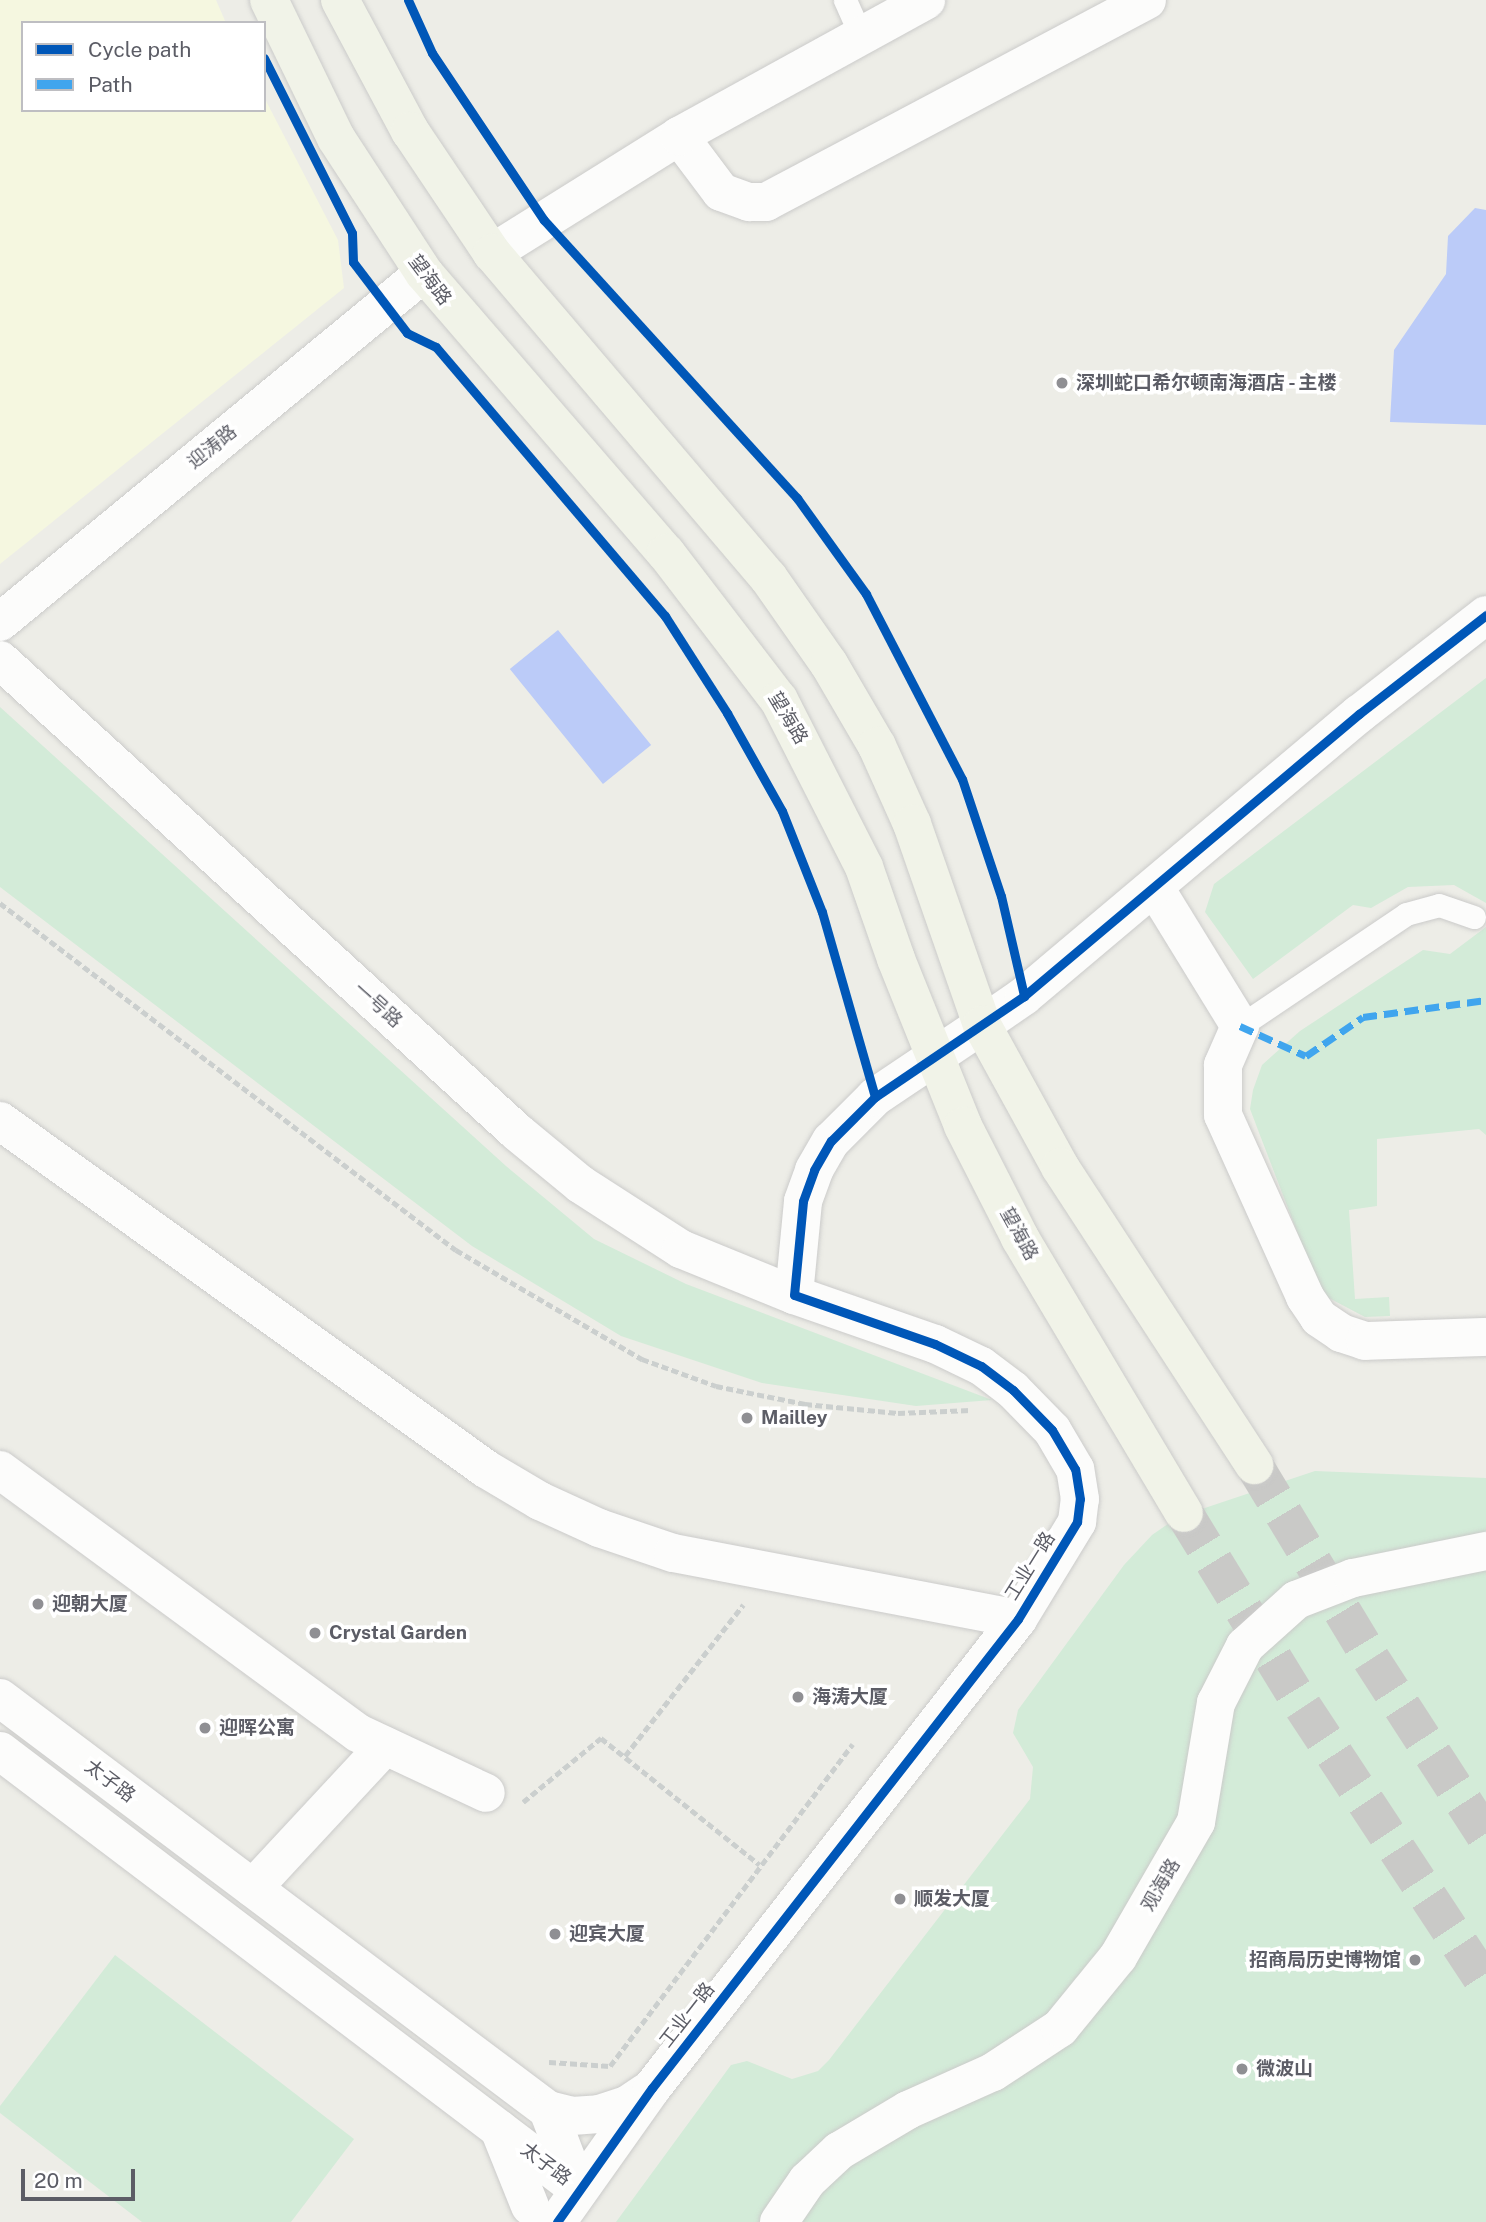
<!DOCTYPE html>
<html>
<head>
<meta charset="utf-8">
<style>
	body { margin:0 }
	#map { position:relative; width:1486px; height:2222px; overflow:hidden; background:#edede7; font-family:"Public Sans","Noto Sans SC",sans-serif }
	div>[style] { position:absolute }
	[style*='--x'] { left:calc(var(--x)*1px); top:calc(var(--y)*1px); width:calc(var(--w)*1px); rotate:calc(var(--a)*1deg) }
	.commercial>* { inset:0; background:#f5f7e0 }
	.green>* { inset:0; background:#d3ebd8 }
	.water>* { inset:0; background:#bbcbf8; transform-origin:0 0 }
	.primary-tunnel>* { height:38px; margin-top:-19px; transform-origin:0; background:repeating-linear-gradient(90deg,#c9c9c7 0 38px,transparent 0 57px) }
	.path>* { height:4.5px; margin-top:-2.25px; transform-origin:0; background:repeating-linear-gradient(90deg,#cbcfce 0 7px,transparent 0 10.5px) }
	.roads { filter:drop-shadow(0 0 2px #cbcbca) drop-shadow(0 0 2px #cbcbca) }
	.lane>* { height:23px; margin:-11.5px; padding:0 11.5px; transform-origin:11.5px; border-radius:11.5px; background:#fcfcfb }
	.street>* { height:38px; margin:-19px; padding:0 19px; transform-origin:19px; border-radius:19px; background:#fcfcfb }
	.secondary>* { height:38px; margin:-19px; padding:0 19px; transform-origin:19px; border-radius:19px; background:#fcfcfb }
	.primary>* { height:38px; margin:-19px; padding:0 19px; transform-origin:19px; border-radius:19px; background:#f1f3e8 }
	.quiet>* { height:7px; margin-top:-3.5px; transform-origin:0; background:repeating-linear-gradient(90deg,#40a5ee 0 14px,transparent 0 21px) }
	.cycleway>* { height:9px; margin:-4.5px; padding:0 4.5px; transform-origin:4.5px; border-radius:4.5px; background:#0057b8 }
	.dots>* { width:19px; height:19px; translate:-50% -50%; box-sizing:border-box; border:4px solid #fff; border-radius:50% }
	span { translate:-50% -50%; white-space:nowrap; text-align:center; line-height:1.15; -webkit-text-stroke:7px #fff; paint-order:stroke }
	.street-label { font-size:19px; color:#5c5d66 }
	.poi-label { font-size:19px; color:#5c5d66; font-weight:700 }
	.left { translate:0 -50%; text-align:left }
	.right { translate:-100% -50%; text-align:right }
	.legend { position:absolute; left:21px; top:21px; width:245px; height:91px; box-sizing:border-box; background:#fff; border:2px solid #bebec2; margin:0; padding:9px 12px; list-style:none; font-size:21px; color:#5c5d66 }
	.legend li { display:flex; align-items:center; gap:14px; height:35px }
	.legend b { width:35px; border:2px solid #bebec2 }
	.scale { position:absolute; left:21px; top:2169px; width:114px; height:32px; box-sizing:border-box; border:4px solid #5c5d66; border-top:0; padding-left:9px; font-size:21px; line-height:24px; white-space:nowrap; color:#5c5d66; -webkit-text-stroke:5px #fff; paint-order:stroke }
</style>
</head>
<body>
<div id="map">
	<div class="commercial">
		<div style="clip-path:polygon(0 0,216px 0,226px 23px,23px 23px,23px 110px,264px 110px,264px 97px,338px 240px,344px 288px,0 564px)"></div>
	</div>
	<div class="green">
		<div style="clip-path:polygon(1486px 678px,1486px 903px,1454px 885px,1408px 887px,1371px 908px,1353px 905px,1253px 979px,1205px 912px,1214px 884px)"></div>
		<div style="clip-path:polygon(0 707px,506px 1166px,594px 1239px,686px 1284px,992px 1400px,916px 1406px,762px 1383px,621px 1336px,472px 1246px,0 887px)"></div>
		<div style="clip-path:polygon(1486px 927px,1486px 1135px,1479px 1129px,1377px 1139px,1377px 1206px,1349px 1210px,1355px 1299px,1389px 1297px,1390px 1316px,1365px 1317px,1327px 1297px,1314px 1276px,1250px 1109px,1253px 1090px,1262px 1065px,1300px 1031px,1423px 950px,1450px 954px)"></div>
		<div style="clip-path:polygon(1315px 1471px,1486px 1478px,1486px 2222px,616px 2222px,731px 2065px,747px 2061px,792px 2079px,818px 2071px,829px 2060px,1030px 1799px,1033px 1767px,1013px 1733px,1018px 1710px,1124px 1565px,1152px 1535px,1178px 1517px)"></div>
		<div style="clip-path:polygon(115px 1955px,354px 2139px,291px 2222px,142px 2222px,0 2113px,0 2106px)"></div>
	</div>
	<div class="water">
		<div style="clip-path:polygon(1475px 208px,1486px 210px,1486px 425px,1390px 422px,1394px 350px,1446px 274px,1448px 236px)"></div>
		<div style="left:558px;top:630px;width:148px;height:62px;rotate:51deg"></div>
	</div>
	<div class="primary-tunnel">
		<div style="--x:1254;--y:1465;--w:227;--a:58.9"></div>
		<div style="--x:1371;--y:1659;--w:212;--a:57.1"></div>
		<div style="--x:1184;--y:1513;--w:228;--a:58.5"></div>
		<div style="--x:1303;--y:1707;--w:333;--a:56.6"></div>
	</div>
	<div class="path">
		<div style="--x:0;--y:903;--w:573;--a:37.27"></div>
		<div style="--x:456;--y:1250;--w:216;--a:30.4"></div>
		<div style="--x:642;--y:1359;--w:79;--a:20"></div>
		<div style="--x:716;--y:1386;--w:91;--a:11.4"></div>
		<div style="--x:805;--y:1404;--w:93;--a:5.5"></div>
		<div style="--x:898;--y:1413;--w:73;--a:-2.4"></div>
		<div style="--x:625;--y:1756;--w:192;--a:-52"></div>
		<div style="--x:523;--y:1802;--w:101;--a:-39.4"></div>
		<div style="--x:601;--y:1738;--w:203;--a:38.6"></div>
		<div style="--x:549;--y:2062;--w:61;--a:3.8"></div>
		<div style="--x:610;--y:2066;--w:403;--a:-53"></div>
	</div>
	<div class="roads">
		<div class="lane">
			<div style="--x:845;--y:0;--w:37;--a:66"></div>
			<div style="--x:1240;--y:1026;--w:200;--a:-34"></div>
			<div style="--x:1406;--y:914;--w:34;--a:-15"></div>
			<div style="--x:1439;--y:905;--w:37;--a:19"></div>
		</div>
		<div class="street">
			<div style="--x:679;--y:136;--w:70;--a:53.1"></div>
			<div style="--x:721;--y:192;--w:30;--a:20"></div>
			<div style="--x:749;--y:202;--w:17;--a:0"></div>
			<div style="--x:766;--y:202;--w:431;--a:-27.9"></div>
			<div style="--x:492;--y:253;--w:221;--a:-32"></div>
			<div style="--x:679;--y:136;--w:282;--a:-28.8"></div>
			<div style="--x:1155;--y:888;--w:162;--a:58.4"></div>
			<div style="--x:1240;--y:1026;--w:43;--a:113.6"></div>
			<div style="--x:1223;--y:1065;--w:50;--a:90"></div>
			<div style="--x:1223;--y:1115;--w:200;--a:65.7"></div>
			<div style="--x:1305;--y:1297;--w:25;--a:56"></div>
			<div style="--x:1319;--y:1318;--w:27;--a:34"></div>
			<div style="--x:1341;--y:1333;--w:25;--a:18"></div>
			<div style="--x:1365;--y:1341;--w:121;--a:-1.9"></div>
			<div style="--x:982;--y:1025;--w:51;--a:-34.6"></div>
			<div style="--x:1024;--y:996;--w:438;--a:-40.1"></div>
			<div style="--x:1359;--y:714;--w:161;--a:-37.9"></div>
			<div style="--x:0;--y:1121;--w:598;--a:35.6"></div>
			<div style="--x:486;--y:1469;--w:63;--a:30.7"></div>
			<div style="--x:540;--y:1501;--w:65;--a:24.6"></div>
			<div style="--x:599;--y:1528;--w:78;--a:18.7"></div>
			<div style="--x:673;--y:1553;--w:351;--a:10.8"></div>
			<div style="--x:0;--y:1470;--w:444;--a:36.3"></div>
			<div style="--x:358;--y:1733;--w:141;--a:25.1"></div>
			<div style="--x:253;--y:1888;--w:194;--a:-47.1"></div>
			<div style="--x:779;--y:2222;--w:50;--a:-55.7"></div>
			<div style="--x:807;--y:2181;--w:44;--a:-43.2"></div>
			<div style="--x:839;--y:2151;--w:80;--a:-30.7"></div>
			<div style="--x:908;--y:2110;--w:93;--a:-24.1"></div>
			<div style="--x:993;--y:2072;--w:80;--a:-33.3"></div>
			<div style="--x:1060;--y:2028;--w:92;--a:-50.8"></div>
			<div style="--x:1118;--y:1957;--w:156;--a:-60"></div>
			<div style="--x:1196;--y:1822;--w:121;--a:-80.5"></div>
			<div style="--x:1216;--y:1703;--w:64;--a:-63"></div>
			<div style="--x:1245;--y:1646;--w:69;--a:-42"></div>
			<div style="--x:1296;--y:1600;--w:61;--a:-21.1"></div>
			<div style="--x:1353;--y:1578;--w:136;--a:-11.5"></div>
		</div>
		<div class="secondary">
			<div style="--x:0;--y:622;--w:549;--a:-39.46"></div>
			<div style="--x:0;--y:660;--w:700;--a:42.39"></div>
			<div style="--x:517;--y:1132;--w:82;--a:39.5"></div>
			<div style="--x:580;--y:1184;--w:120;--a:32.8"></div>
			<div style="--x:681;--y:1249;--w:122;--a:22.2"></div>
			<div style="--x:0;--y:1698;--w:686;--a:36.94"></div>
			<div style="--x:548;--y:2110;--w:85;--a:69.2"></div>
			<div style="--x:0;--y:1751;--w:725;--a:37.15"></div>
			<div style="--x:548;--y:2110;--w:25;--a:14"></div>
			<div style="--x:572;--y:2116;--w:27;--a:-4"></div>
			<div style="--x:599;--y:2114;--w:29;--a:-18"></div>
			<div style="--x:627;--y:2105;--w:22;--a:-34"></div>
			<div style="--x:499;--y:2129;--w:83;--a:68.1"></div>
			<div style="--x:557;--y:2222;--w:164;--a:-54.7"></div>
			<div style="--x:652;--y:2088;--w:595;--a:-52.03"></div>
			<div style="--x:1018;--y:1619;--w:114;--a:-58.7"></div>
			<div style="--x:1077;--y:1522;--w:23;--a:-83"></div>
			<div style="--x:1080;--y:1499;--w:30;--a:-99"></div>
			<div style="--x:1075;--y:1469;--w:45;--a:-120.5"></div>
			<div style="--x:1052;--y:1430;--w:56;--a:-134.3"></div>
			<div style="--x:1013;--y:1390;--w:40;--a:-143"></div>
			<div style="--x:981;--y:1366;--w:51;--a:-154.4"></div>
			<div style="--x:935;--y:1344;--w:149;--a:-160.8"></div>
			<div style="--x:794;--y:1295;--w:94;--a:-84.5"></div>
			<div style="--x:803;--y:1201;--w:33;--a:-70"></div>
			<div style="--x:814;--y:1170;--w:34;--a:-60"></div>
			<div style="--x:831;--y:1141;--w:62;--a:-45"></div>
			<div style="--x:875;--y:1097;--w:129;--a:-33.9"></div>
		</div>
		<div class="primary">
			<div style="--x:269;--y:0;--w:153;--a:64.1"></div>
			<div style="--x:336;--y:138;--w:161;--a:56.9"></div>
			<div style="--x:424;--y:273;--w:370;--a:49.2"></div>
			<div style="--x:666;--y:553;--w:185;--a:52.5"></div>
			<div style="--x:779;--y:700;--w:187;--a:63"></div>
			<div style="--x:864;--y:867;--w:97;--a:70.8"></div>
			<div style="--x:896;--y:959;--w:180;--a:68.1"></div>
			<div style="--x:963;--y:1126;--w:126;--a:63"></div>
			<div style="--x:1020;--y:1238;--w:320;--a:59.2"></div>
			<div style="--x:340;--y:0;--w:149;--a:61.9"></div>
			<div style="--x:410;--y:131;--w:147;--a:56.1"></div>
			<div style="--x:492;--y:253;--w:426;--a:49.6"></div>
			<div style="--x:768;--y:577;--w:106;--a:55"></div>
			<div style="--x:829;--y:664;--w:95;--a:59.7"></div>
			<div style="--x:877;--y:746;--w:85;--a:65.8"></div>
			<div style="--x:912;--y:824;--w:213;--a:70.8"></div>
			<div style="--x:982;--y:1025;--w:162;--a:61.2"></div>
			<div style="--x:1060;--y:1167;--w:356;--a:56.9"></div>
		</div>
	</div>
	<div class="quiet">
		<div style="--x:1240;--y:1026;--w:72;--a:24.4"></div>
		<div style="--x:1306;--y:1056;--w:69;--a:-34.4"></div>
		<div style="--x:1363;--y:1017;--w:124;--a:-7.9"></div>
	</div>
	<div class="cycleway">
		<div style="--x:408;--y:0;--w:58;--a:65.6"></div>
		<div style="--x:432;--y:53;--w:201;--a:56.2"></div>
		<div style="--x:544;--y:220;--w:376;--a:47.7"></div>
		<div style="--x:797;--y:498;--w:118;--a:54.3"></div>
		<div style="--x:866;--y:594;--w:208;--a:62.6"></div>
		<div style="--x:962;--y:779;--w:123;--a:71.6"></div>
		<div style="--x:1001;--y:896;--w:103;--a:77"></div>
		<div style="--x:264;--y:58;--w:196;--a:63.3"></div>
		<div style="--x:352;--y:233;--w:29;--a:88"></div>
		<div style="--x:353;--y:262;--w:89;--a:52.7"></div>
		<div style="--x:407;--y:333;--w:32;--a:26"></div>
		<div style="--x:436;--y:347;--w:353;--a:49.6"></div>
		<div style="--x:665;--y:616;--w:115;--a:57.4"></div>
		<div style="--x:727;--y:713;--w:112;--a:60.7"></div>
		<div style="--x:782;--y:811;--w:109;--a:68.4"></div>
		<div style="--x:822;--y:912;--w:192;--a:74"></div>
		<div style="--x:557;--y:2222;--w:164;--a:-54.7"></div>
		<div style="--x:652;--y:2088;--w:595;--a:-52.03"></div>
		<div style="--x:1018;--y:1619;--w:114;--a:-58.7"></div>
		<div style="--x:1077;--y:1522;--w:23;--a:-83"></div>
		<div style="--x:1080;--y:1499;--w:30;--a:-99"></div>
		<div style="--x:1075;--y:1469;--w:45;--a:-120.5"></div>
		<div style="--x:1052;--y:1430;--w:56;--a:-134.3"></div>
		<div style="--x:1013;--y:1390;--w:40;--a:-143"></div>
		<div style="--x:981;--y:1366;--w:51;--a:-154.4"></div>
		<div style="--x:935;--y:1344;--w:149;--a:-160.8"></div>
		<div style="--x:794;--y:1295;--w:94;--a:-84.5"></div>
		<div style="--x:803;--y:1201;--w:33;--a:-70"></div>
		<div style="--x:814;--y:1170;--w:34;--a:-60"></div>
		<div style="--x:831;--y:1141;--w:62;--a:-45"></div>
		<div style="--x:875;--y:1097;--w:180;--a:-34.1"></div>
		<div style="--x:1024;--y:996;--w:438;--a:-40.1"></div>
		<div style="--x:1359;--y:714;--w:161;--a:-37.9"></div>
	</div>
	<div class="dots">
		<div style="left:1062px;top:383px;background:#8f8f93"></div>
		<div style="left:747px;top:1418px;background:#8f8f93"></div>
		<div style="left:38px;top:1604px;background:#8f8f93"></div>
		<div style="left:315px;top:1633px;background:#8f8f93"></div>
		<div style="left:798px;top:1697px;background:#8f8f93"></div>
		<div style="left:205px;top:1728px;background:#8f8f93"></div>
		<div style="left:900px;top:1899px;background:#8f8f93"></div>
		<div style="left:555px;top:1934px;background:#8f8f93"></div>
		<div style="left:1415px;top:1960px;background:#8f8f93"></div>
		<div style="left:1242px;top:2069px;background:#8f8f93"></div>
	</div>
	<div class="street-label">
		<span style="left:430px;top:280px;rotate:53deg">望海路</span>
		<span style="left:212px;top:447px;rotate:-39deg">迎涛路</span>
		<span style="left:788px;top:718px;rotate:59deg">望海路</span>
		<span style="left:378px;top:1005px;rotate:42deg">一号路</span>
		<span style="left:1019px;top:1234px;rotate:61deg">望海路</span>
		<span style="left:1030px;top:1566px;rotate:-58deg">工业一路</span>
		<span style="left:110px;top:1781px;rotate:37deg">太子路</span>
		<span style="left:1161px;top:1885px;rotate:-60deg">观海路</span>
		<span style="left:687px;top:2015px;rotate:-52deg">工业一路</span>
		<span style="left:546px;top:2164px;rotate:37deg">太子路</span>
	</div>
	<div class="poi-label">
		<span class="left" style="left:1076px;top:383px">深圳蛇口希尔顿南海酒店 - 主楼</span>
		<span class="left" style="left:761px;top:1418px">Mailley</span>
		<span class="left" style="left:52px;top:1604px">迎朝大厦</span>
		<span class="left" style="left:329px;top:1633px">Crystal Garden</span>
		<span class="left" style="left:812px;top:1697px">海涛大厦</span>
		<span class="left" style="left:219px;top:1728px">迎晖公寓</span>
		<span class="left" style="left:914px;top:1899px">顺发大厦</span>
		<span class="left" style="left:569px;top:1934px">迎宾大厦</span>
		<span class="right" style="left:1401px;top:1960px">招商局历史博物馆</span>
		<span class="left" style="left:1256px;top:2069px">微波山</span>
	</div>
	<ul class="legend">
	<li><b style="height:9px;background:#0057b8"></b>Cycle path</li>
	<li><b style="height:9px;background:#40a5ee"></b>Path</li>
	</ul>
	<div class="scale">20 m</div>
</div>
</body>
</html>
